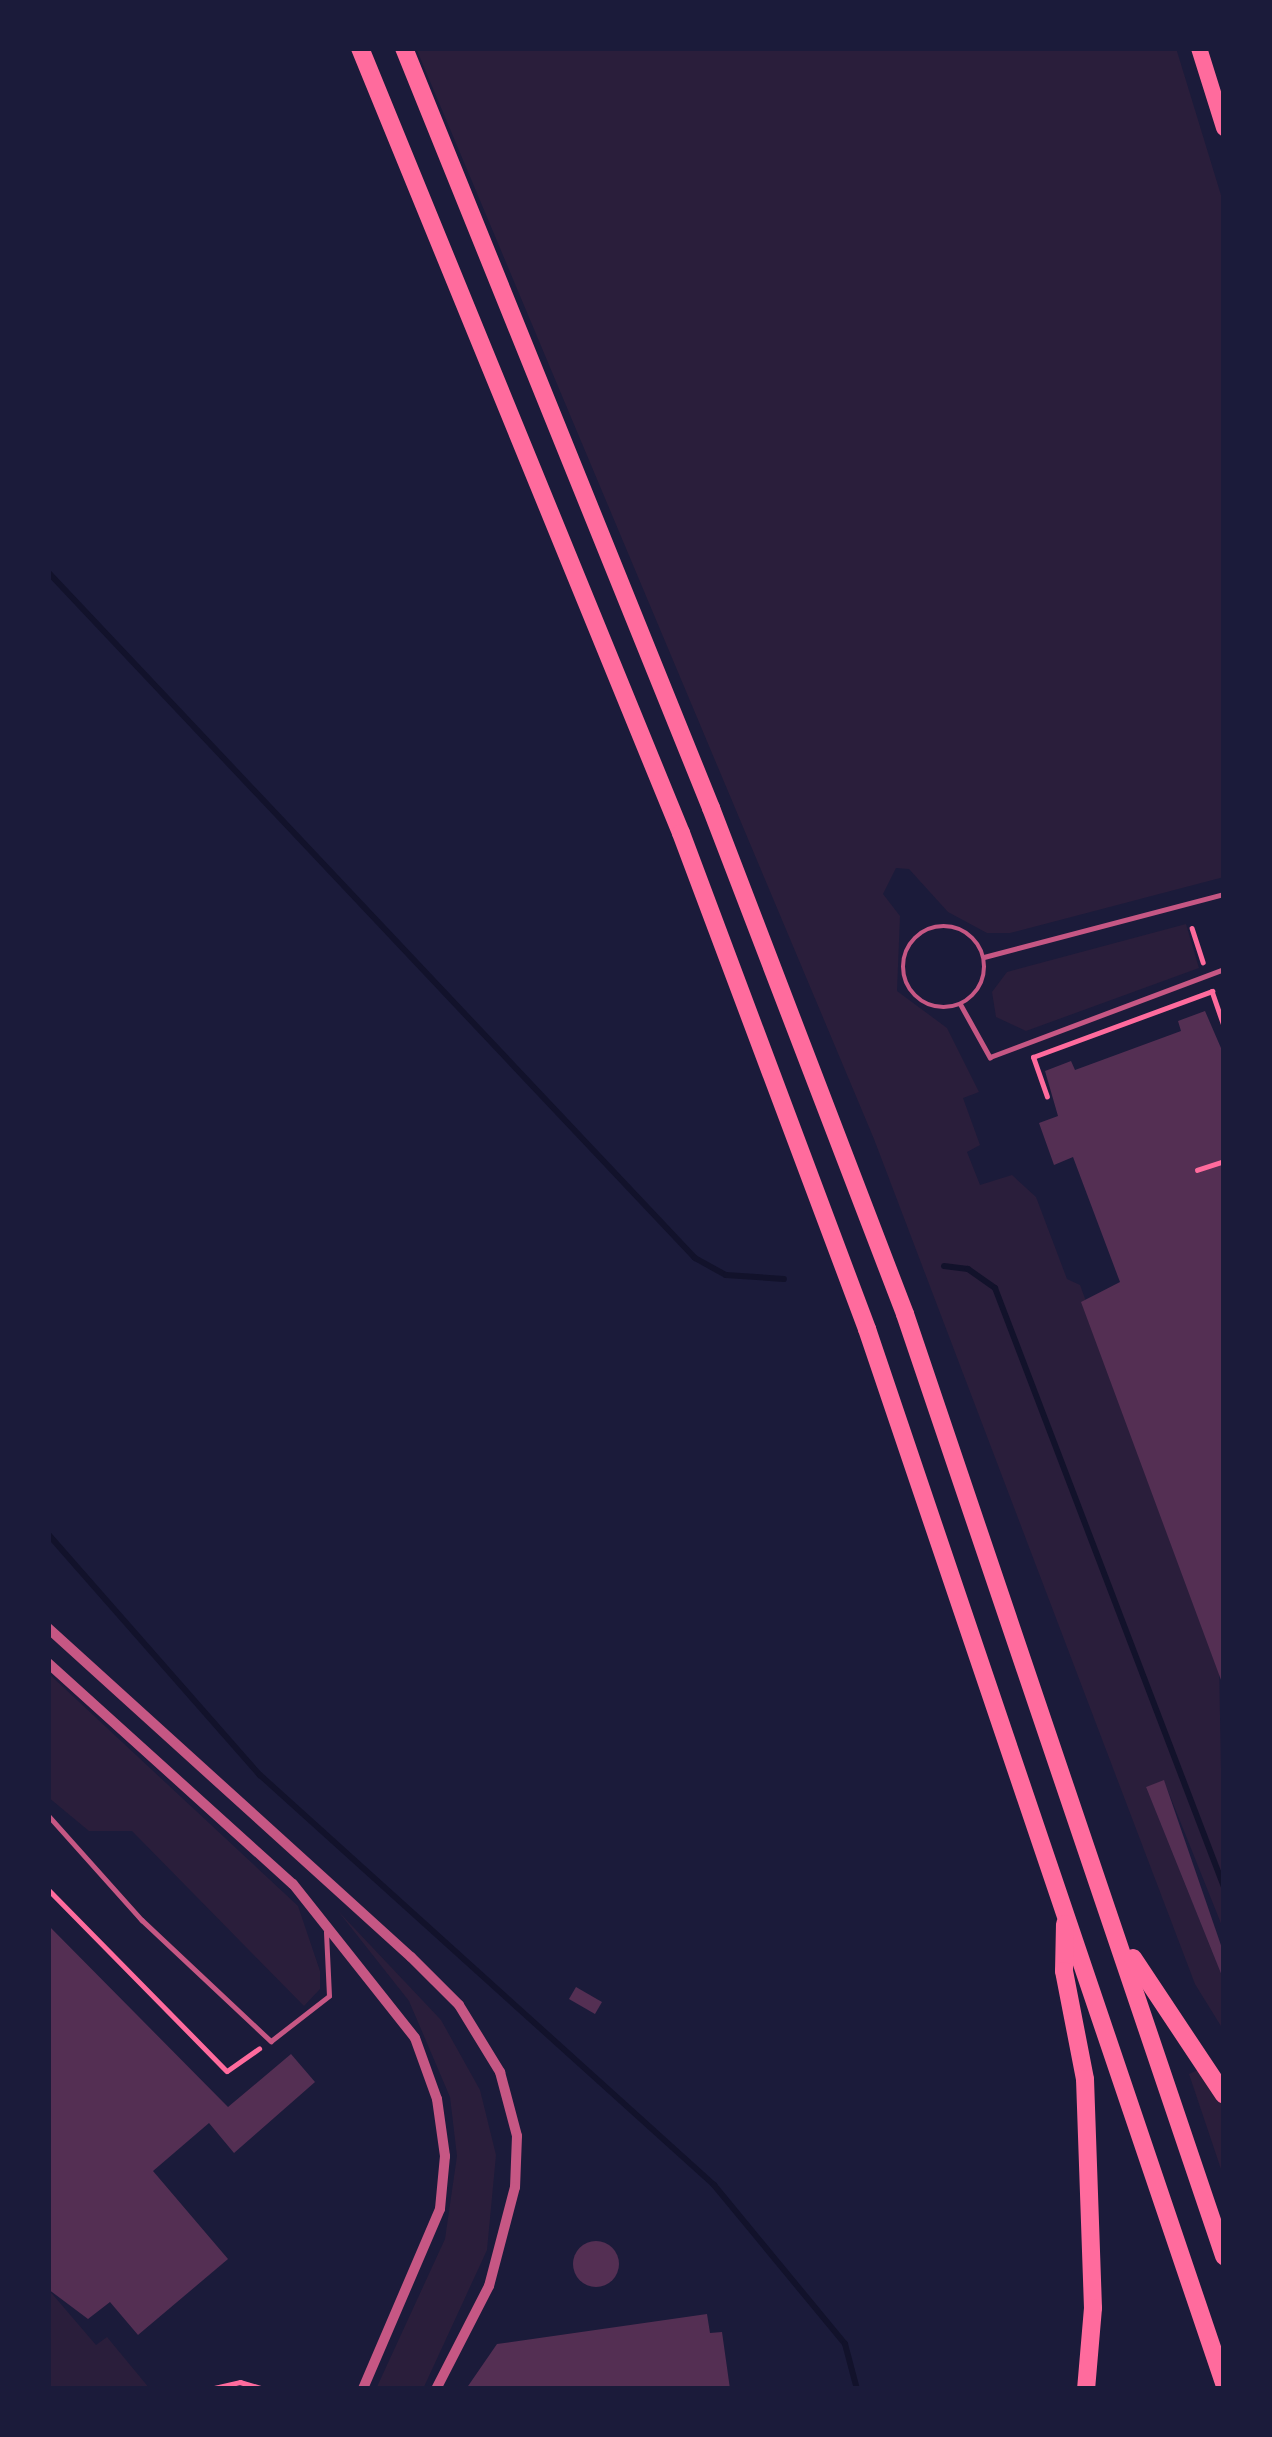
<!DOCTYPE html>
<html>
<head>
<meta charset="utf-8">
<style>
	body { margin:0 }
	#map { position:relative; width:1272px; height:2437px; overflow:hidden; background:#1b1b3a; font-family:Lora,serif }
	div>[style] { position:absolute }
	[style*='--x'] { left:calc(var(--x)*1px); top:calc(var(--y)*1px); width:calc(var(--w)*1px); rotate:calc(var(--a)*1deg) }
	.green>* { inset:0; background:#2a1e3b }
	.stream>* { height:6px; margin:-3px; padding:0 3px; transform-origin:3px; border-radius:3px; background:#12122b }
	.building>* { inset:0; background:#542f53; transform-origin:0 0 }
	.round { border-radius:50% }
	.path>* { height:4.5px; margin:-2.25px; padding:0 2.25px; transform-origin:2.25px; border-radius:2.25px; background:#ff6b9d }
	.service>* { height:4.5px; margin:-2.25px; padding:0 2.25px; transform-origin:2.25px; border-radius:2.25px; background:#c65784 }
	.service>.ring { margin:-2.25px; padding:0; box-sizing:content-box; background:none; border:4.5px solid #c65784; border-radius:50% }
	.minor>* { height:10px; margin:-5px; padding:0 5px; transform-origin:5px; border-radius:5px; background:#c65784 }
	.primary>* { height:16px; margin:-8px; padding:0 8px; transform-origin:8px; border-radius:8px; background:#ff6b9d }
	.motorway>* { height:18px; margin:-9px; padding:0 9px; transform-origin:9px; border-radius:9px; background:#ff6b9d }
	span { translate:-50% -50%; white-space:nowrap; text-align:center; line-height:1.15; -webkit-text-stroke:9px #1b1b3a; paint-order:stroke }
	.frame { position:absolute; inset:0; border:51px solid #1b1b3a; pointer-events:none }
</style>
</head>
<body>
<div id="map">
	<div class="green">
		<div style="clip-path:polygon(416px 48px,1176px 48px,1224px 205px,1224px 877px,1010px 933px,987px 933px,948px 912px,909px 869px,896px 868px,883px 894px,900px 916px,897px 991px,947px 1028px,979px 1092px,963px 1098px,980px 1145px,967px 1152px,980px 1185px,1012px 1175px,1036px 1197px,1067px 1279px,1080px 1285px,1219px 1662px,1224px 1931px,1164px 1781px,1146px 1787px,1224px 1981px,1224px 2031px,1195px 1984px,874px 1139px)"></div>
		<div style="clip-path:polygon(1186px 924px,1199px 968px,1026px 1031px,996px 1017px,992px 992px,1007px 972px)"></div>
		<div style="clip-path:polygon(48px 1673px,298px 1906px,320px 1971px,320px 1989px,304px 2006px,132px 1831px,89px 1831px,48px 1797px)"></div>
		<div style="clip-path:polygon(338px 1911px,441px 2020px,480px 2090px,496px 2155px,487px 2250px,423px 2389px,376px 2389px,445px 2239px,457px 2156px,450px 2097px,409px 2001px)"></div>
		<div style="clip-path:polygon(1200px 2069px,1224px 2104px,1224px 2178px,1189px 2074px)"></div>
		<div style="clip-path:polygon(48px 2289px,96px 2345px,107px 2337px,150px 2389px,48px 2389px)"></div>
	</div>
	<div class="stream">
		<div style="--x:48;--y:572;--w:943;--a:46.68"></div>
		<div style="--x:695;--y:1258;--w:35;--a:29"></div>
		<div style="--x:726;--y:1275;--w:58;--a:3.9"></div>
		<div style="--x:944;--y:1266;--w:24;--a:7"></div>
		<div style="--x:968;--y:1269;--w:33;--a:35"></div>
		<div style="--x:995;--y:1288;--w:641;--a:69.08"></div>
		<div style="--x:48;--y:1534;--w:321;--a:48.7"></div>
		<div style="--x:260;--y:1775;--w:612;--a:42.08"></div>
		<div style="--x:714;--y:2185;--w:206;--a:50.5"></div>
		<div style="--x:845;--y:2344;--w:47;--a:75.1"></div>
	</div>
	<div class="building">
		<div style="clip-path:polygon(1205px 1011px,1224px 1055px,1224px 1688px,1081px 1302px,1120px 1282px,1073px 1157px,1054px 1165px,1039px 1123px,1058px 1116px,1045px 1071px,1071px 1061px,1075px 1070px,1181px 1031px,1178px 1021px)"></div>
		<div style="clip-path:polygon(1164px 1780px,1224px 1954px,1224px 1981px,1146px 1787px)"></div>
		<div style="clip-path:polygon(48px 1925px,228px 2107px,291px 2054px,315px 2082px,234px 2153px,209px 2123px,153px 2171px,228px 2259px,138px 2335px,110px 2302px,88px 2319px,48px 2289px)"></div>
		<div style="left:576px;top:1987px;width:30px;height:14px;rotate:30deg"></div>
		<div class="round" style="left:573px;top:2241px;width:46px;height:46px"></div>
		<div style="clip-path:polygon(707px 2314px,710px 2333px,722px 2332px,730px 2389px,466px 2389px,497px 2344px)"></div>
	</div>
	<div class="path">
		<div style="--x:1192;--y:928;--w:36;--a:72"></div>
		<div style="--x:1047;--y:1097;--w:42;--a:-109.3"></div>
		<div style="--x:1033;--y:1057;--w:191;--a:-20.2"></div>
		<div style="--x:1212;--y:991;--w:37;--a:71"></div>
		<div style="--x:1197;--y:1170;--w:28;--a:-18"></div>
		<div style="--x:48;--y:1889;--w:255;--a:45.5"></div>
		<div style="--x:227;--y:2071;--w:39;--a:-35"></div>
		<div style="--x:210;--y:2389;--w:31;--a:-13"></div>
		<div style="--x:240;--y:2382;--w:26;--a:16"></div>
	</div>
	<div class="service">
		<div class="ring" style="left:903px;top:926px;width:77.5px;height:77.5px"></div>
		<div style="--x:984;--y:957;--w:248;--a:-14.7"></div>
		<div style="--x:961;--y:1005;--w:60;--a:60.9"></div>
		<div style="--x:990;--y:1057;--w:250;--a:-20.6"></div>
		<div style="--x:48;--y:1815;--w:141;--a:48.2"></div>
		<div style="--x:142;--y:1920;--w:177;--a:43.2"></div>
		<div style="--x:271;--y:2041;--w:73;--a:-37.8"></div>
		<div style="--x:329;--y:1996;--w:64;--a:-92.7"></div>
	</div>
	<div class="minor">
		<div style="--x:48;--y:1628;--w:490;--a:42.2"></div>
		<div style="--x:411;--y:1957;--w:68;--a:45"></div>
		<div style="--x:459;--y:2005;--w:79;--a:58.5"></div>
		<div style="--x:500;--y:2072;--w:66;--a:75.1"></div>
		<div style="--x:517;--y:2136;--w:51;--a:92.2"></div>
		<div style="--x:515;--y:2187;--w:102;--a:104.7"></div>
		<div style="--x:489;--y:2286;--w:116;--a:117.2"></div>
		<div style="--x:48;--y:1663;--w:330;--a:42.1"></div>
		<div style="--x:293;--y:1884;--w:196;--a:51.6"></div>
		<div style="--x:415;--y:2038;--w:65;--a:70.2"></div>
		<div style="--x:437;--y:2099;--w:58;--a:82"></div>
		<div style="--x:445;--y:2156;--w:53;--a:95.4"></div>
		<div style="--x:440;--y:2209;--w:196;--a:113.2"></div>
	</div>
	<div class="primary">
		<div style="--x:1199;--y:48;--w:84;--a:72.6"></div>
	</div>
	<div class="motorway">
		<div style="--x:360;--y:48;--w:848;--a:67.76"></div>
		<div style="--x:681;--y:833;--w:530;--a:69.44"></div>
		<div style="--x:867;--y:1329;--w:1113;--a:71.29"></div>
		<div style="--x:404;--y:48;--w:820;--a:68"></div>
		<div style="--x:711;--y:808;--w:542;--a:69.02"></div>
		<div style="--x:905;--y:1314;--w:995;--a:71.29"></div>
		<div style="--x:1065;--y:1924;--w:47;--a:91.2"></div>
		<div style="--x:1064;--y:1971;--w:110;--a:79"></div>
		<div style="--x:1085;--y:2079;--w:229;--a:88"></div>
		<div style="--x:1093;--y:2308;--w:81;--a:94.9"></div>
		<div style="--x:1133;--y:1958;--w:164;--a:56.4"></div>
	</div>
	<div class="frame"></div>
</div>
</body>
</html>
